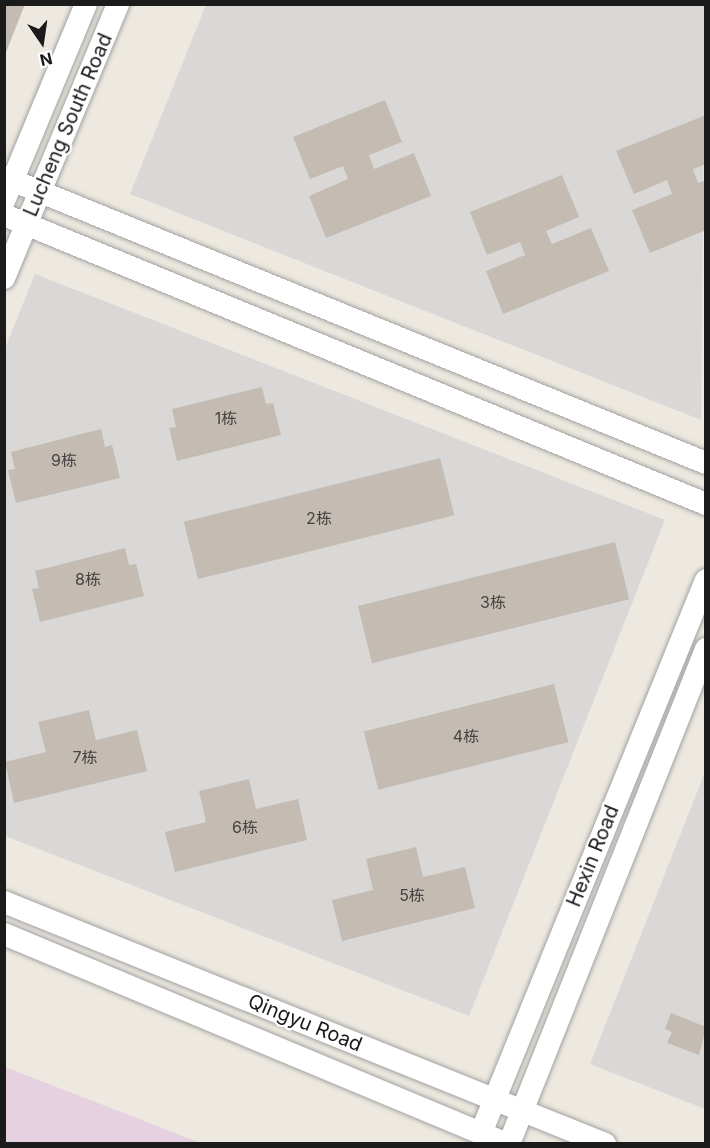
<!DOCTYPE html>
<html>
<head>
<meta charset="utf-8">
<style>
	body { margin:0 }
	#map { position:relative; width:710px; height:1148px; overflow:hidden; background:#ede9e0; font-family:Inter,"Noto Sans SC",sans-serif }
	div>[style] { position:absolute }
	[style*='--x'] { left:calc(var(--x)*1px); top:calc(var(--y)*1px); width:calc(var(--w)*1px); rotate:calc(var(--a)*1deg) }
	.residential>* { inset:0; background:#d9d8d7 }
	.industrial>* { inset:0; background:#e6d1e1 }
	.building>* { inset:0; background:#c4bbb3; transform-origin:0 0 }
	.roads { filter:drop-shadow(0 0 2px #a2a2a2) drop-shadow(0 0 2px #a2a2a2) }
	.minor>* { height:22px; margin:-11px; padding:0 11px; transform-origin:11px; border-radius:11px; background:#fff }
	span { translate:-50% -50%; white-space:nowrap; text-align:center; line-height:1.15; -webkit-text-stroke:4.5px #fff; paint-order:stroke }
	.number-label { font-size:16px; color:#454341 }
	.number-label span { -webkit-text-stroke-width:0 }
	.street-label { font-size:20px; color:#1b1b1b }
	.frame { position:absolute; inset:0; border:6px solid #1b1b1b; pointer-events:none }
	.north { position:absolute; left:12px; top:12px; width:60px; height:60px; -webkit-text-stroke:4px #fff; paint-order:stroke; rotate:167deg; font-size:16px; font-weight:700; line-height:24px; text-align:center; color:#1b1b1b }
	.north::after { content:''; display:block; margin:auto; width:21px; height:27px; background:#1b1b1b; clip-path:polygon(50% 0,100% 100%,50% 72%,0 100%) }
</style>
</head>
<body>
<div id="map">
	<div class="residential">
		<div style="clip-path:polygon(206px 5px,705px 5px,701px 420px,130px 194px)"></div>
		<div style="clip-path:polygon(35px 274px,665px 520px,469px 1016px,5px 836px,4px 351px)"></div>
		<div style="clip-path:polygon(705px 772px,705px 1109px,590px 1064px)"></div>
	</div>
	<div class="industrial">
		<div style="clip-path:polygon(5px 1067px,201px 1143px,5px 1143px)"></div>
	</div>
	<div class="building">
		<div style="clip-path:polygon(4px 4px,25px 4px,5px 55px,4px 55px)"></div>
		<div style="clip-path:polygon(385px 100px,402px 142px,369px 155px,374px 169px,414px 153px,431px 196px,326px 238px,309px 196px,348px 179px,343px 166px,310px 179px,293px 137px)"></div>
		<div style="clip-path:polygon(706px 115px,706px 164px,693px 169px,698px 183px,706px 180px,706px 230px,650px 253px,632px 210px,672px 194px,667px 180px,634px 194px,616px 151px)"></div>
		<div style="clip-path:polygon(562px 175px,579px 217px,546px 231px,552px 244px,591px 228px,609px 271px,503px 314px,486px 271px,525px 255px,520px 242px,487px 255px,470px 212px)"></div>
		<div style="clip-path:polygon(262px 387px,266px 404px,273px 403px,281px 435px,177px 461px,169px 428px,176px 427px,172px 409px)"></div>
		<div style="clip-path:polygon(101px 429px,105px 447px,112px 445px,120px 478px,16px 503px,8px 470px,15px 469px,11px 452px)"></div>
		<div style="left:440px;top:458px;width:59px;height:264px;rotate:76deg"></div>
		<div style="left:615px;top:542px;width:59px;height:265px;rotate:76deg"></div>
		<div style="clip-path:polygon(125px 548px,129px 565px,136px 564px,144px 596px,40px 622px,32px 589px,39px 588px,35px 571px)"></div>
		<div style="left:554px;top:684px;width:60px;height:196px;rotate:76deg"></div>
		<div style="clip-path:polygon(89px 710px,96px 740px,137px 730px,147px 771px,14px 803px,5px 762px,46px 752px,38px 722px)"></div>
		<div style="clip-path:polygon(249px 779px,256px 809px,298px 799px,307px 840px,175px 872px,165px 832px,206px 822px,199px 791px)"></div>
		<div style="clip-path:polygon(416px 847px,423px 877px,465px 867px,475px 908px,342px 941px,332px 900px,373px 890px,366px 859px)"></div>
		<div style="clip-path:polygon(671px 1013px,706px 1027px,699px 1055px,667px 1043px,672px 1032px,665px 1029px)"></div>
	</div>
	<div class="roads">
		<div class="minor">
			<div style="--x:4;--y:177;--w:758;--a:22.17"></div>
			<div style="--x:4;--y:201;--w:213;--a:-67.4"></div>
			<div style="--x:4;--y:215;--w:759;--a:22.38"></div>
			<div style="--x:4;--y:278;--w:297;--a:-67.4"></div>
			<div style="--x:4;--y:902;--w:648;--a:21.93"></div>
			<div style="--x:4;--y:934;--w:545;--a:22.66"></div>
			<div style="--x:481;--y:1133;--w:597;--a:-67.86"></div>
			<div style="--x:509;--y:1144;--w:533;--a:-68.3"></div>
		</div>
	</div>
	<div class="number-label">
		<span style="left:226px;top:418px">1栋</span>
		<span style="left:64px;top:460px">9栋</span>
		<span style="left:319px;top:518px">2栋</span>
		<span style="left:88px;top:579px">8栋</span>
		<span style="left:493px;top:602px">3栋</span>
		<span style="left:466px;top:736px">4栋</span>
		<span style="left:85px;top:757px">7栋</span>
		<span style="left:245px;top:827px">6栋</span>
		<span style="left:412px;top:895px">5栋</span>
	</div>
	<div class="street-label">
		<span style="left:68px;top:125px;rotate:-67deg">Lucheng South Road</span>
		<span style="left:593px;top:856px;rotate:-68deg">Hexin Road</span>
		<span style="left:305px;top:1023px;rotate:22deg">Qingyu Road</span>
	</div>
	<div class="frame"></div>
	<div class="north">N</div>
</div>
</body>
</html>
